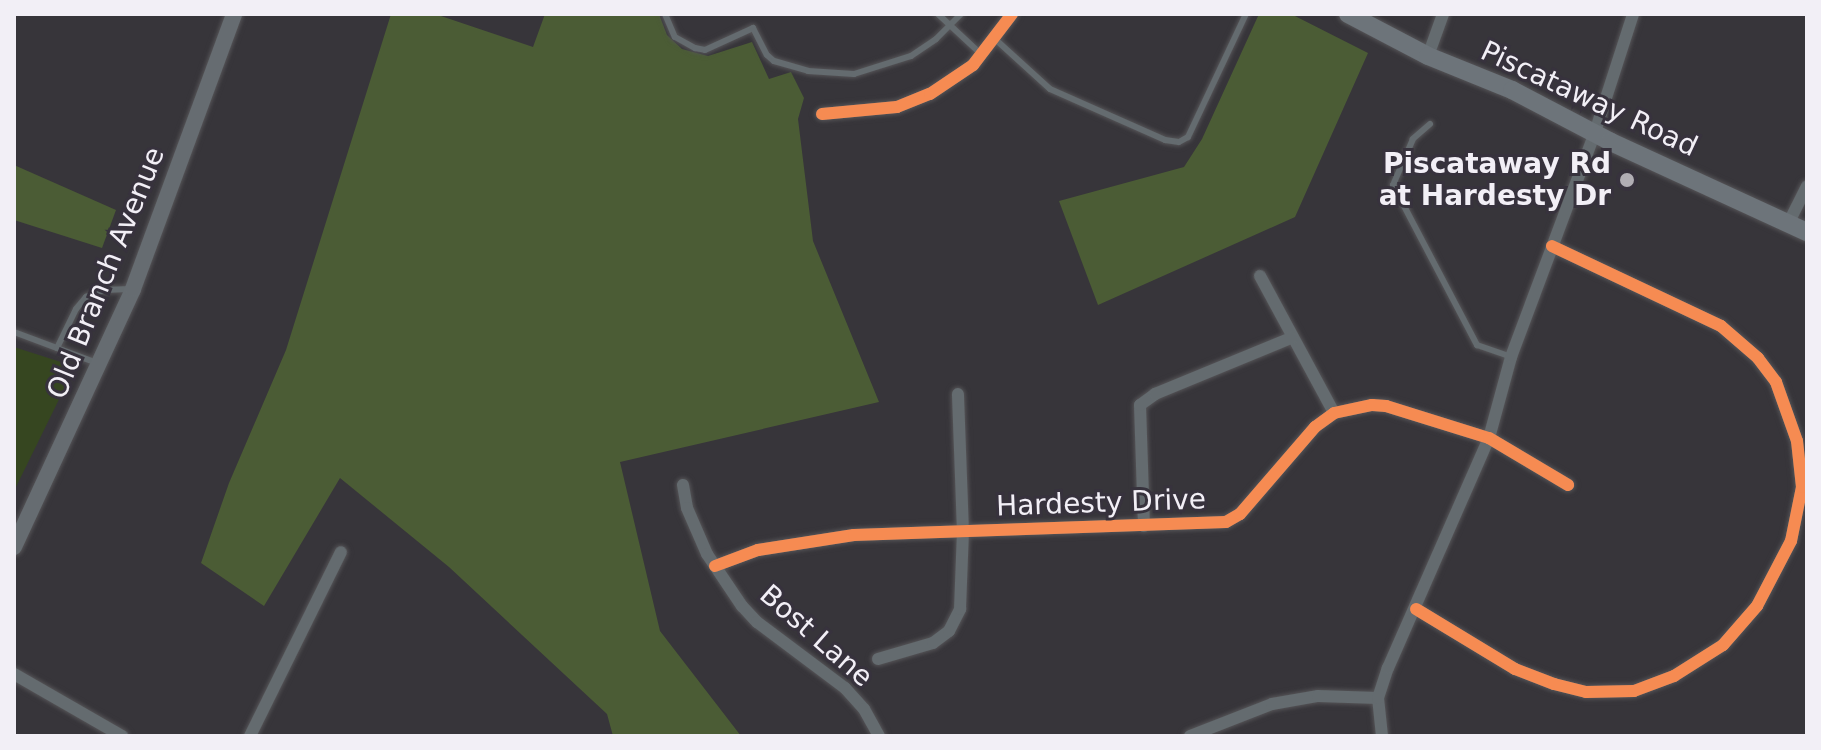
<!DOCTYPE html>
<html>
<head>
<meta charset="utf-8">
<style>
	body { margin:0 }
	#map { position:relative; width:1821px; height:750px; overflow:hidden; background:#37353a; font-family:"DejaVu Sans",sans-serif }
	div>[style] { position:absolute }
	[style*='--x'] { left:calc(var(--x)*1px); top:calc(var(--y)*1px); width:calc(var(--w)*1px); rotate:calc(var(--a)*1deg) }
	.green>* { inset:0; background:#364620 }
	.forest>* { inset:0; background:#4b5c35 }
	.roads { filter:drop-shadow(0 0 2px #555457) drop-shadow(0 0 2px #555457) }
	.lane>* { height:6px; margin:-3px; padding:0 3px; transform-origin:3px; border-radius:3px; background:#646b6f }
	.street>* { height:12px; margin:-6px; padding:0 6px; transform-origin:6px; border-radius:6px; background:#646b6f }
	.secondary>* { height:16px; margin:-8px; padding:0 8px; transform-origin:8px; border-radius:8px; background:#666c71 }
	.primary>* { height:18px; margin:-9px; padding:0 9px; transform-origin:9px; border-radius:9px; background:#6d747a }
	.cycleway>* { height:12px; margin:-6px; padding:0 6px; transform-origin:6px; border-radius:6px; background:#f68b52 }
	.dots>* { width:22px; height:22px; translate:-50% -50%; box-sizing:border-box; border:4px solid #37323d; border-radius:50% }
	span { translate:-50% -50%; white-space:nowrap; text-align:center; line-height:1.15; -webkit-text-stroke:6px #37323d; paint-order:stroke }
	.street-label { font-size:28px; color:#f2eff6 }
	.poi-label { font-size:28px; color:#f2eff6; font-weight:700 }
	.right { translate:-100% -50%; text-align:right }
	.frame { position:absolute; inset:0; border:16px solid #f2eff6; pointer-events:none }
</style>
</head>
<body>
<div id="map">
	<div class="green">
		<div style="clip-path:polygon(14px 347px,64px 363px,73px 371px,14px 491px)"></div>
	</div>
	<div class="forest">
		<div style="clip-path:polygon(391px 14px,435px 14px,533px 47px,545px 14px,659px 14px,667px 35px,682px 49px,708px 56px,752px 42px,769px 79px,791px 72px,804px 98px,798px 119px,813px 241px,879px 402px,620px 462px,660px 631px,741px 736px,613px 736px,607px 714px,449px 567px,340px 478px,264px 606px,201px 563px,229px 483px,286px 350px)"></div>
		<div style="clip-path:polygon(1259px 14px,1291px 14px,1368px 53px,1295px 217px,1098px 305px,1059px 201px,1184px 167px,1202px 139px)"></div>
		<div style="clip-path:polygon(14px 165px,116px 210px,102px 248px,14px 220px)"></div>
	</div>
	<div class="roads">
		<div class="lane">
			<div style="--x:665;--y:14;--w:25;--a:67"></div>
			<div style="--x:675;--y:37;--w:23;--a:29"></div>
			<div style="--x:695;--y:48;--w:10;--a:11"></div>
			<div style="--x:705;--y:50;--w:53;--a:-24.6"></div>
			<div style="--x:753;--y:28;--w:30;--a:63"></div>
			<div style="--x:767;--y:55;--w:9;--a:41"></div>
			<div style="--x:774;--y:61;--w:35;--a:16"></div>
			<div style="--x:808;--y:71;--w:46;--a:3.7"></div>
			<div style="--x:854;--y:74;--w:60;--a:-17.5"></div>
			<div style="--x:911;--y:56;--w:30;--a:-34"></div>
			<div style="--x:936;--y:39;--w:35;--a:-45"></div>
			<div style="--x:938;--y:14;--w:60;--a:43"></div>
			<div style="--x:995;--y:39;--w:74;--a:42.3"></div>
			<div style="--x:1050;--y:89;--w:126;--a:23.9"></div>
			<div style="--x:1165;--y:140;--w:14;--a:8"></div>
			<div style="--x:1179;--y:142;--w:10;--a:-29"></div>
			<div style="--x:1188;--y:137;--w:136;--a:-64.8"></div>
			<div style="--x:1430;--y:124;--w:23;--a:139"></div>
			<div style="--x:1413;--y:139;--w:50;--a:113.5"></div>
			<div style="--x:1393;--y:185;--w:181;--a:62.3"></div>
			<div style="--x:1477;--y:345;--w:36;--a:19"></div>
			<div style="--x:14;--y:332;--w:89;--a:20.5"></div>
			<div style="--x:57;--y:348;--w:43;--a:-64"></div>
			<div style="--x:76;--y:309;--w:16;--a:-50"></div>
			<div style="--x:86;--y:297;--w:19;--a:-21"></div>
			<div style="--x:104;--y:290;--w:26;--a:-2"></div>
		</div>
		<div class="street">
			<div style="--x:1428;--y:56;--w:45;--a:-70.3"></div>
			<div style="--x:822;--y:114;--w:75;--a:-5.3"></div>
			<div style="--x:897;--y:107;--w:35;--a:-22"></div>
			<div style="--x:930;--y:94;--w:52;--a:-34"></div>
			<div style="--x:973;--y:65;--w:64;--a:-52.6"></div>
			<div style="--x:1788;--y:224;--w:42;--a:-63.4"></div>
			<div style="--x:1260;--y:276;--w:156;--a:61.6"></div>
			<div style="--x:683;--y:485;--w:23;--a:80"></div>
			<div style="--x:687;--y:508;--w:50;--a:66.5"></div>
			<div style="--x:707;--y:554;--w:63;--a:56.1"></div>
			<div style="--x:742;--y:606;--w:22;--a:47"></div>
			<div style="--x:757;--y:622;--w:110;--a:36.9"></div>
			<div style="--x:845;--y:688;--w:28;--a:48"></div>
			<div style="--x:864;--y:709;--w:31;--a:61"></div>
			<div style="--x:1144;--y:526;--w:121;--a:-91.9"></div>
			<div style="--x:1140;--y:405;--w:19;--a:-36"></div>
			<div style="--x:1155;--y:394;--w:147;--a:-22.4"></div>
			<div style="--x:715;--y:566;--w:46;--a:-20.4"></div>
			<div style="--x:758;--y:550;--w:97;--a:-8.9"></div>
			<div style="--x:854;--y:535;--w:372;--a:-2"></div>
			<div style="--x:1226;--y:522;--w:16;--a:-30"></div>
			<div style="--x:1240;--y:514;--w:115;--a:-49.2"></div>
			<div style="--x:1315;--y:427;--w:24;--a:-36"></div>
			<div style="--x:1334;--y:413;--w:39;--a:-12"></div>
			<div style="--x:1372;--y:405;--w:14;--a:4"></div>
			<div style="--x:1386;--y:406;--w:108;--a:17.3"></div>
			<div style="--x:1489;--y:438;--w:92;--a:30.7"></div>
			<div style="--x:1416;--y:609;--w:116;--a:31.2"></div>
			<div style="--x:1515;--y:669;--w:42;--a:21"></div>
			<div style="--x:1554;--y:684;--w:33;--a:14"></div>
			<div style="--x:1586;--y:692;--w:48;--a:-1.2"></div>
			<div style="--x:1634;--y:691;--w:43;--a:-20.6"></div>
			<div style="--x:1674;--y:676;--w:58;--a:-32.3"></div>
			<div style="--x:1723;--y:645;--w:52;--a:-48.9"></div>
			<div style="--x:1757;--y:606;--w:73;--a:-62.4"></div>
			<div style="--x:1791;--y:541;--w:55;--a:-78.5"></div>
			<div style="--x:1802;--y:487;--w:46;--a:-96.2"></div>
			<div style="--x:1797;--y:441;--w:63;--a:-109.6"></div>
			<div style="--x:1776;--y:382;--w:30;--a:-127"></div>
			<div style="--x:1758;--y:358;--w:49;--a:-139.1"></div>
			<div style="--x:1721;--y:326;--w:187;--a:-154.7"></div>
			<div style="--x:878;--y:659;--w:57;--a:-16.2"></div>
			<div style="--x:933;--y:643;--w:20;--a:-37"></div>
			<div style="--x:949;--y:631;--w:25;--a:-63"></div>
			<div style="--x:960;--y:609;--w:77;--a:-87.8"></div>
			<div style="--x:963;--y:532;--w:138;--a:-92.1"></div>
			<div style="--x:14;--y:674;--w:125;--a:29.9"></div>
			<div style="--x:250;--y:736;--w:205;--a:-63.7"></div>
			<div style="--x:1190;--y:736;--w:88;--a:-21.3"></div>
			<div style="--x:1272;--y:704;--w:47;--a:-9.9"></div>
			<div style="--x:1318;--y:696;--w:60;--a:1.9"></div>
			<div style="--x:1382;--y:736;--w:38;--a:-96"></div>
			<div style="--x:1378;--y:698;--w:32;--a:-72"></div>
			<div style="--x:1388;--y:668;--w:251;--a:-66.3"></div>
			<div style="--x:1489;--y:438;--w:84;--a:-74.8"></div>
			<div style="--x:1511;--y:357;--w:240;--a:-69.5"></div>
			<div style="--x:1595;--y:132;--w:124;--a:-72.1"></div>
		</div>
		<div class="secondary">
			<div style="--x:14;--y:547;--w:284;--a:-65.2"></div>
			<div style="--x:133;--y:289;--w:293;--a:-69.8"></div>
		</div>
		<div class="primary">
			<div style="--x:1348;--y:14;--w:90;--a:27.7"></div>
			<div style="--x:1428;--y:56;--w:91;--a:22"></div>
			<div style="--x:1512;--y:90;--w:112;--a:27.7"></div>
			<div style="--x:1611;--y:142;--w:216;--a:24.7"></div>
		</div>
	</div>
	<div class="cycleway">
		<div style="--x:822;--y:114;--w:75;--a:-5.3"></div>
		<div style="--x:897;--y:107;--w:35;--a:-22"></div>
		<div style="--x:930;--y:94;--w:52;--a:-34"></div>
		<div style="--x:973;--y:65;--w:64;--a:-52.6"></div>
		<div style="--x:715;--y:566;--w:46;--a:-20.4"></div>
		<div style="--x:758;--y:550;--w:97;--a:-8.9"></div>
		<div style="--x:854;--y:535;--w:372;--a:-2"></div>
		<div style="--x:1226;--y:522;--w:16;--a:-30"></div>
		<div style="--x:1240;--y:514;--w:115;--a:-49.2"></div>
		<div style="--x:1315;--y:427;--w:24;--a:-36"></div>
		<div style="--x:1334;--y:413;--w:39;--a:-12"></div>
		<div style="--x:1372;--y:405;--w:14;--a:4"></div>
		<div style="--x:1386;--y:406;--w:108;--a:17.3"></div>
		<div style="--x:1489;--y:438;--w:92;--a:30.7"></div>
		<div style="--x:1416;--y:609;--w:116;--a:31.2"></div>
		<div style="--x:1515;--y:669;--w:42;--a:21"></div>
		<div style="--x:1554;--y:684;--w:33;--a:14"></div>
		<div style="--x:1586;--y:692;--w:48;--a:-1.2"></div>
		<div style="--x:1634;--y:691;--w:43;--a:-20.6"></div>
		<div style="--x:1674;--y:676;--w:58;--a:-32.3"></div>
		<div style="--x:1723;--y:645;--w:52;--a:-48.9"></div>
		<div style="--x:1757;--y:606;--w:73;--a:-62.4"></div>
		<div style="--x:1791;--y:541;--w:55;--a:-78.5"></div>
		<div style="--x:1802;--y:487;--w:46;--a:-96.2"></div>
		<div style="--x:1797;--y:441;--w:63;--a:-109.6"></div>
		<div style="--x:1776;--y:382;--w:30;--a:-127"></div>
		<div style="--x:1758;--y:358;--w:49;--a:-139.1"></div>
		<div style="--x:1721;--y:326;--w:187;--a:-154.7"></div>
	</div>
	<div class="dots">
		<div style="left:1627px;top:180px;background:#b1aeb4"></div>
	</div>
	<div class="street-label">
		<span style="left:1589px;top:99px;rotate:25deg">Piscataway Road</span>
		<span style="left:106px;top:273px;rotate:-68deg">Old Branch Avenue</span>
		<span style="left:1101px;top:503px;rotate:-2deg">Hardesty Drive</span>
		<span style="left:816px;top:636px;rotate:41deg">Bost Lane</span>
	</div>
	<div class="poi-label">
		<span class="right" style="left:1611px;top:180px">Piscataway Rd<br>at Hardesty Dr</span>
	</div>
	<div class="frame"></div>
</div>
</body>
</html>
